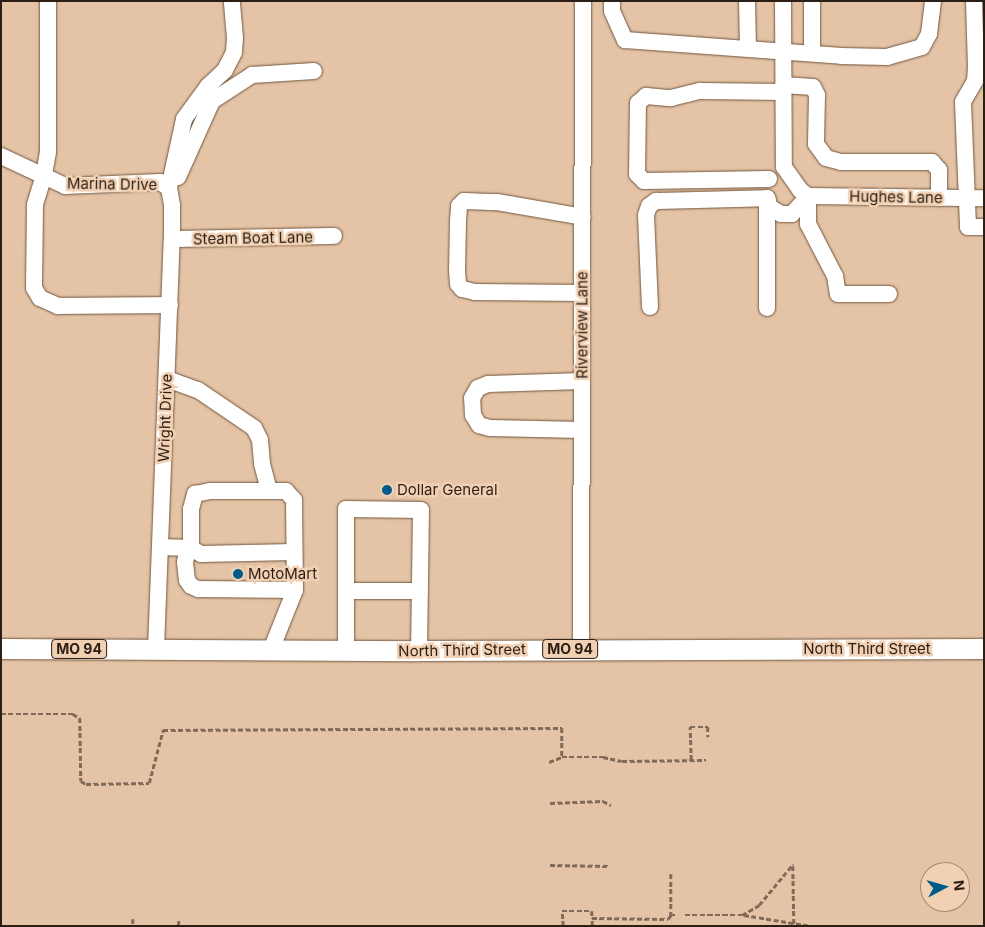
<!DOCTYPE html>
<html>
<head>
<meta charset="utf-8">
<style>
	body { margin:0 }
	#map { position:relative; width:985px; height:927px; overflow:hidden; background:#e4c3a6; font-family:Inter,sans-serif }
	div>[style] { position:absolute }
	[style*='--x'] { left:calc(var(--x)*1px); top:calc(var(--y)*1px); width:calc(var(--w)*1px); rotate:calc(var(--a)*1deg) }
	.path>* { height:2.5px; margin-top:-1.25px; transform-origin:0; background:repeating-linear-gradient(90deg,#816b58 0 5px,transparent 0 7.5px) }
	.roads { filter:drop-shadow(0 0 1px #73563c) drop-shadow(0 0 1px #73563c) }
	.minor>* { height:16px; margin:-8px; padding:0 8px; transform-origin:8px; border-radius:8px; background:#fff }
	.major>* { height:20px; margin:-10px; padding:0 10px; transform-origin:10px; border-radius:10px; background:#fff }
	.dots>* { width:14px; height:14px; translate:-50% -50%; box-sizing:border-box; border:2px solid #f1d0b3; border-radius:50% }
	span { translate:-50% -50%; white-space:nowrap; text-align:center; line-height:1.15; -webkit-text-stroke:5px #f1d0b3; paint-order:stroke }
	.shield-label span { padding:1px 4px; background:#f1d0b3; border:1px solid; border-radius:4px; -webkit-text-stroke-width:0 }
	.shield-label { font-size:14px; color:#2b1e14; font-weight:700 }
	.street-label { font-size:15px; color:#2b1e14 }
	.poi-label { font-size:15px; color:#2b1e14 }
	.left { translate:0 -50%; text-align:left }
	.frame { position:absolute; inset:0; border:2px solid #2b1e14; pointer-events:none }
	.north { position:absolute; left:920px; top:862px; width:50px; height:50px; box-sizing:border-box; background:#f1d0b3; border:1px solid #a28973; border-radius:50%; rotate:84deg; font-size:14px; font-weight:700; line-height:20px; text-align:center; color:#2b1e14 }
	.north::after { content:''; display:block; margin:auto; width:18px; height:22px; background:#005b8c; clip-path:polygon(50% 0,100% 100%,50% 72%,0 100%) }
</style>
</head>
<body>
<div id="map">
	<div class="path">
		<div style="--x:1;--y:714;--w:72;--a:0"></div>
		<div style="--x:73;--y:714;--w:8;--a:30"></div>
		<div style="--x:80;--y:718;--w:63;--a:89.1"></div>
		<div style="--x:81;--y:781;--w:6;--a:31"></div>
		<div style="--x:86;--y:784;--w:63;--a:-0.9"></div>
		<div style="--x:149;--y:783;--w:55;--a:-75.2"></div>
		<div style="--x:163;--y:730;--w:399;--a:-0.3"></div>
		<div style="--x:562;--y:728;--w:29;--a:90"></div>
		<div style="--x:691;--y:760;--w:33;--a:-92"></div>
		<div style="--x:690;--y:727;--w:18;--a:0"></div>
		<div style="--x:708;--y:727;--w:10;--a:90"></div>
		<div style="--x:549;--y:762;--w:14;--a:-21"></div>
		<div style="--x:562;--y:757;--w:41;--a:0"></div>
		<div style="--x:603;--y:757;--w:19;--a:12"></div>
		<div style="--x:622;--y:761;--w:84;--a:-0.7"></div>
		<div style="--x:550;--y:803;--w:53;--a:-2.2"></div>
		<div style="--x:603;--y:801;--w:9;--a:27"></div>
		<div style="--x:550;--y:865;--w:60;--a:1"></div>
		<div style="--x:793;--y:866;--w:60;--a:89"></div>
		<div style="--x:671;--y:874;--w:41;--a:90"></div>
		<div style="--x:671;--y:915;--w:4;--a:0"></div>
		<div style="--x:685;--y:915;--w:57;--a:0"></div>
		<div style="--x:742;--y:915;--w:20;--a:-30"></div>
		<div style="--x:759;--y:905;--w:53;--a:-50.3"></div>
		<div style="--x:744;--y:915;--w:68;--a:9.3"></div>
		<div style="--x:133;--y:919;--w:7;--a:90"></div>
		<div style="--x:178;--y:926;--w:7;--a:-82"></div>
		<div style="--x:563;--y:926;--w:15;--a:-94"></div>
		<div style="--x:562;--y:911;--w:30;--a:0"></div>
		<div style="--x:592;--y:911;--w:6;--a:90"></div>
		<div style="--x:592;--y:926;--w:8;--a:-90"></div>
		<div style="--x:592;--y:918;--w:76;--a:0.8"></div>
		<div style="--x:668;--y:919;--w:5;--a:-53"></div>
	</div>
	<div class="roads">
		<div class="minor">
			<div style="--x:48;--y:1;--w:151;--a:90"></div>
			<div style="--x:48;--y:152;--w:23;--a:100"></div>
			<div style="--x:44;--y:175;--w:31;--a:107"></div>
			<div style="--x:35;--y:205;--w:83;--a:90.7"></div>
			<div style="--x:34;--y:288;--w:12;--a:59"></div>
			<div style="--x:40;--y:298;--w:20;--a:24"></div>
			<div style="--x:58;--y:306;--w:112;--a:-0.5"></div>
			<div style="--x:612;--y:1;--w:10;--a:90"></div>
			<div style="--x:612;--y:11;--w:32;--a:66"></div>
			<div style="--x:625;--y:40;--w:217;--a:4.2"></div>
			<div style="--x:841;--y:56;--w:46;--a:1.2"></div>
			<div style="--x:887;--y:57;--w:36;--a:-16"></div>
			<div style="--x:922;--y:47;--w:15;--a:-62"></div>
			<div style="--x:929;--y:34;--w:33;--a:-83"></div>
			<div style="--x:747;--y:1;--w:47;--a:88.8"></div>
			<div style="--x:783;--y:1;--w:166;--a:89.7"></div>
			<div style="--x:784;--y:167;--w:28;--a:55"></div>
			<div style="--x:800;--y:190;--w:10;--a:37"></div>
			<div style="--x:808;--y:196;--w:176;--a:0.7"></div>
			<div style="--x:974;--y:1;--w:66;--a:88.3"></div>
			<div style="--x:976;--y:67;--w:14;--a:94"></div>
			<div style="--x:975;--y:81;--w:24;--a:120"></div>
			<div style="--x:963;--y:102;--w:125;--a:87.7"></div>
			<div style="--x:968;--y:227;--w:16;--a:0"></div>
			<div style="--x:812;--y:53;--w:52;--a:-90"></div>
			<div style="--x:783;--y:85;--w:30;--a:4"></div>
			<div style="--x:813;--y:87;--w:9;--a:63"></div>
			<div style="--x:817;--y:95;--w:49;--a:91.2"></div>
			<div style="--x:816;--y:144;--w:17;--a:54"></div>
			<div style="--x:826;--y:158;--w:16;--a:15"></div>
			<div style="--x:841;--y:162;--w:91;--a:0"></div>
			<div style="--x:932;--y:162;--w:11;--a:49"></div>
			<div style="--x:939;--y:170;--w:28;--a:90"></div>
			<div style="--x:1;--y:156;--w:71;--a:25.1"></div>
			<div style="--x:65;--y:186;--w:95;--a:-2.4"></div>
			<div style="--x:160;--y:182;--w:11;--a:34"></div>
			<div style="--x:178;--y:177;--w:83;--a:-65.9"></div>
			<div style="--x:212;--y:101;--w:48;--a:-33"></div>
			<div style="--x:252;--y:75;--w:62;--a:-3.7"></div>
			<div style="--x:769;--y:179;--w:125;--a:179.1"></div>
			<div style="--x:644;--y:181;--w:10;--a:-135"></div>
			<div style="--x:637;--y:174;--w:71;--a:-89.2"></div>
			<div style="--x:638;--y:103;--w:11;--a:-41"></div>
			<div style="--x:646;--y:96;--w:25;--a:5"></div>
			<div style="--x:671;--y:98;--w:30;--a:-14"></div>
			<div style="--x:700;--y:91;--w:83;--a:0.7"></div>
			<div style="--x:808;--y:196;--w:28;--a:90"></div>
			<div style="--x:808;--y:224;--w:59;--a:62.6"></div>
			<div style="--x:835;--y:276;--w:18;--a:81"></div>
			<div style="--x:838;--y:294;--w:51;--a:0"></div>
			<div style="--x:768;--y:200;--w:7;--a:82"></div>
			<div style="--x:769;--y:207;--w:14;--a:30"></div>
			<div style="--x:781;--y:214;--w:11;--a:0"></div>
			<div style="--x:792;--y:214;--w:24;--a:-48"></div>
			<div style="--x:172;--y:239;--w:162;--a:-1.1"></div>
			<div style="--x:582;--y:293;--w:107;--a:-179.5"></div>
			<div style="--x:475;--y:292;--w:13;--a:-167"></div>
			<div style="--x:462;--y:289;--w:6;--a:-129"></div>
			<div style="--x:458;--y:284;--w:14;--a:-94"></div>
			<div style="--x:457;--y:270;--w:49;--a:-88.8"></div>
			<div style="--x:458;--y:221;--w:15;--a:-86"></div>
			<div style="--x:459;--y:206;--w:7;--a:-45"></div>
			<div style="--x:464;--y:201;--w:33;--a:2"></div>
			<div style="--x:497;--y:202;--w:87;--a:9.9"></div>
			<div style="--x:650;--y:307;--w:92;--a:-92.5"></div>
			<div style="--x:646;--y:215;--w:9;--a:-72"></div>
			<div style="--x:649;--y:206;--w:9;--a:-36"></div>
			<div style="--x:656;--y:201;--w:111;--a:-1.5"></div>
			<div style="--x:767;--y:198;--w:110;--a:90"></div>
			<div style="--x:167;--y:379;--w:33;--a:20"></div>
			<div style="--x:198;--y:390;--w:68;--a:34.2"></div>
			<div style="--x:254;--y:428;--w:13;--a:63"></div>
			<div style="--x:260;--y:440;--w:24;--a:85"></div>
			<div style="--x:262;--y:464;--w:28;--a:75"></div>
			<div style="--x:582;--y:430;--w:92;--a:-178.8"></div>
			<div style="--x:490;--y:428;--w:11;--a:-165"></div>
			<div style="--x:479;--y:425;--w:12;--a:-121"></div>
			<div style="--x:473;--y:415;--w:17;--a:-93"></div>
			<div style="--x:472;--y:398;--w:12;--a:-59"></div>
			<div style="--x:478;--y:388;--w:11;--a:-22"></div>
			<div style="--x:488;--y:384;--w:94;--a:-1.8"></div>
			<div style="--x:160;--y:547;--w:31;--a:2"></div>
			<div style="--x:191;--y:548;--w:39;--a:-90"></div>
			<div style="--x:191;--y:509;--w:16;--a:-75"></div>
			<div style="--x:195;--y:494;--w:15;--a:-11"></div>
			<div style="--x:210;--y:491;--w:76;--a:0"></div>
			<div style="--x:286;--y:491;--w:12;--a:48"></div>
			<div style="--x:294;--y:500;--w:90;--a:89.4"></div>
			<div style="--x:295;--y:590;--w:65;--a:111.8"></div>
			<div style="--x:294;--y:552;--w:93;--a:178.8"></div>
			<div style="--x:201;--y:554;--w:12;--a:-149"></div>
			<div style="--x:191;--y:548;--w:10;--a:119"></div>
			<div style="--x:186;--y:557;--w:5;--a:101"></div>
			<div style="--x:185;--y:562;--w:18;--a:84"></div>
			<div style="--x:187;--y:580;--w:7;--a:56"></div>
			<div style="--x:191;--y:586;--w:8;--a:23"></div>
			<div style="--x:198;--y:589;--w:97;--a:0.6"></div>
			<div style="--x:346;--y:591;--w:74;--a:0"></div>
			<div style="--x:156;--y:649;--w:410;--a:-87.8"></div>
			<div style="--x:172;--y:239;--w:34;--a:-90"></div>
			<div style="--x:172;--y:205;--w:17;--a:-100"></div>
			<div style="--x:169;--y:188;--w:71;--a:-77.7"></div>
			<div style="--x:184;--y:119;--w:41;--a:-54"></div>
			<div style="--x:208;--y:86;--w:23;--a:-43"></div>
			<div style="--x:225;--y:70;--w:20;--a:-63"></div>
			<div style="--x:234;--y:52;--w:14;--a:-86"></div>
			<div style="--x:235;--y:38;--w:37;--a:-95"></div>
			<div style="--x:581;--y:649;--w:648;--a:-89.82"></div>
			<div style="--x:346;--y:651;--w:142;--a:-90"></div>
			<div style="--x:346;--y:509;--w:75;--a:0.8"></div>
			<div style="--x:421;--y:510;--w:141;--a:90.8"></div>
		</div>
		<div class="major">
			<div style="--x:1;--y:649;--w:418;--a:0.3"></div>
			<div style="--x:419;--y:651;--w:565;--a:-0.2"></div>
		</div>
	</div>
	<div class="dots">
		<div style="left:387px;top:490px;background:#005b8c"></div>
		<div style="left:238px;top:574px;background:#005b8c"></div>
	</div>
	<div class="shield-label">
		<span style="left:79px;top:649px">MO 94</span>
		<span style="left:570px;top:649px">MO 94</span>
	</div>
	<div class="street-label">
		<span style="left:112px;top:184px;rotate:1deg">Marina Drive</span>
		<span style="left:896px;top:197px;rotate:1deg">Hughes Lane</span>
		<span style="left:253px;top:238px;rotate:-1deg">Steam Boat Lane</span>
		<span style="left:582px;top:325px;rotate:-90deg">Riverview Lane</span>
		<span style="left:165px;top:418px;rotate:-88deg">Wright Drive</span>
		<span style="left:867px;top:649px">North Third Street</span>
		<span style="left:462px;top:650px;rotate:-1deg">North Third Street</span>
	</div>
	<div class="poi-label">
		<span class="left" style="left:397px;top:490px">Dollar General</span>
		<span class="left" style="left:248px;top:574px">MotoMart</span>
	</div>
	<div class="frame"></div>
	<div class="north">N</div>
</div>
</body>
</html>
